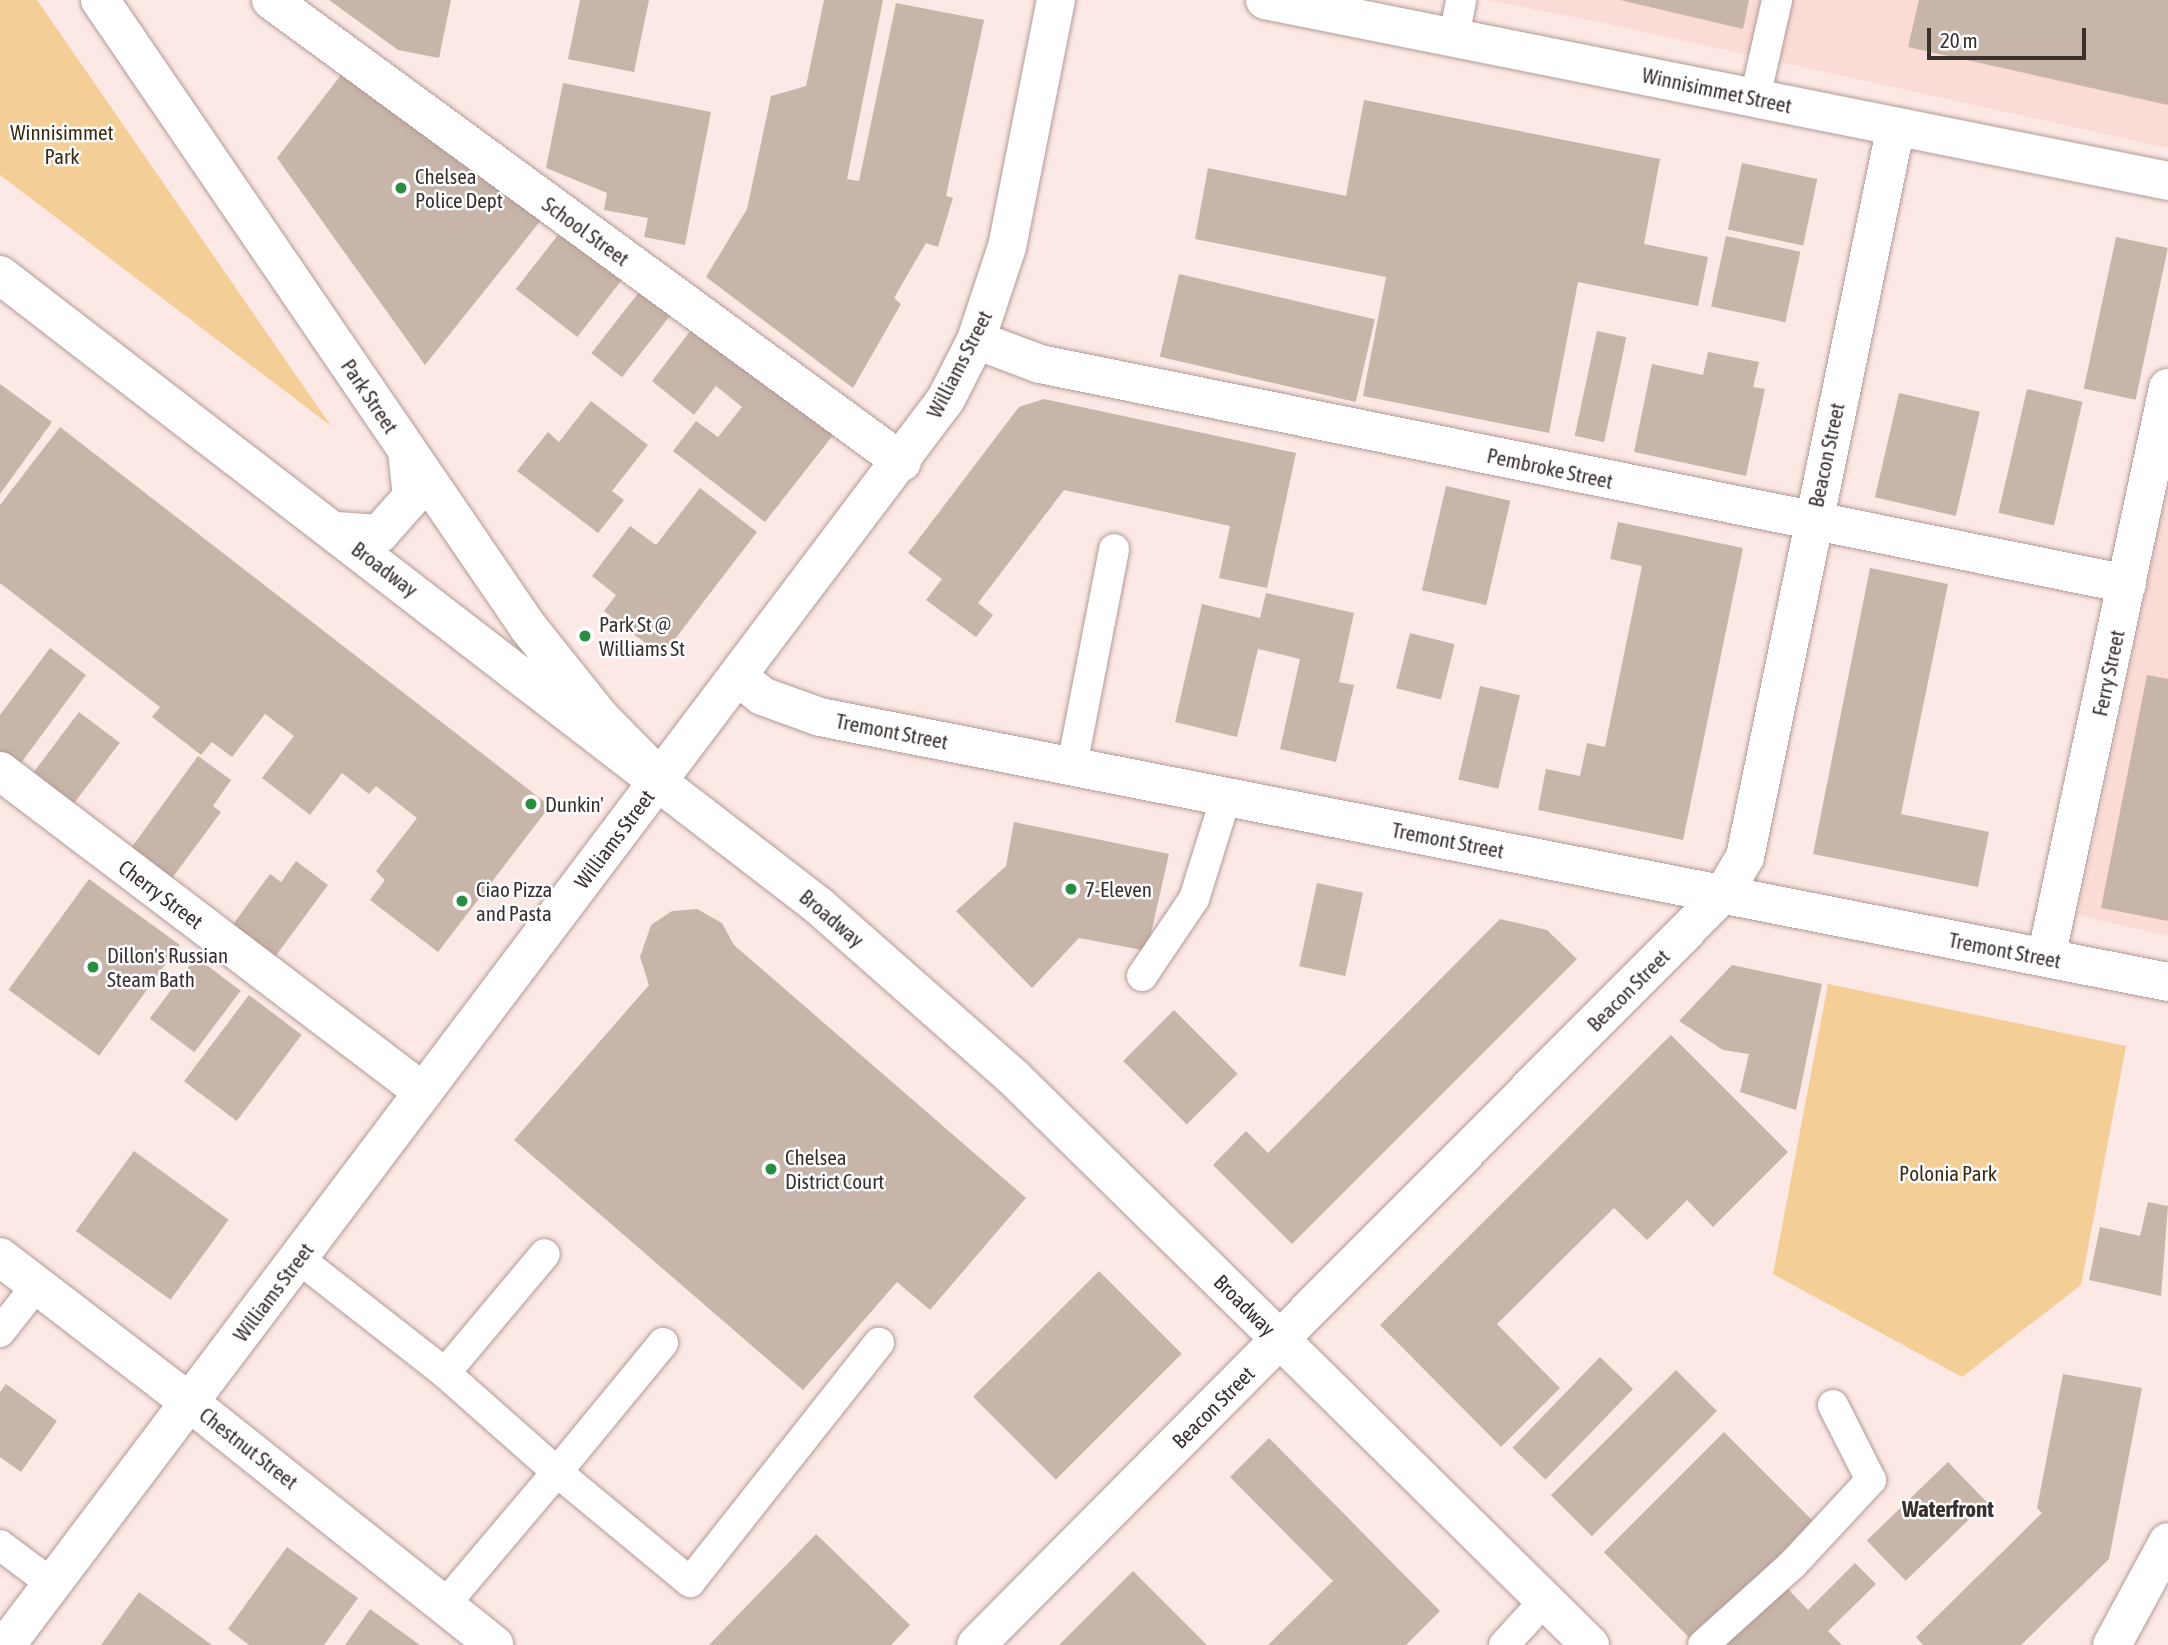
<!DOCTYPE html>
<html>
<head>
<meta charset="utf-8">
<style>
	body { margin:0 }
	#map { position:relative; width:2168px; height:1645px; overflow:hidden; background:#fce8e5; font-family:"Asap Condensed",sans-serif }
	div>[style] { position:absolute }
	[style*='--x'] { left:calc(var(--x)*1px); top:calc(var(--y)*1px); width:calc(var(--w)*1px); rotate:calc(var(--a)*1deg) }
	.built>* { inset:0; background:#fbdbd5 }
	.green>* { inset:0; background:#f3ce97 }
	.building>* { inset:0; background:#c8b5a9; transform-origin:0 0 }
	.roads { filter:drop-shadow(0 0 2px #b19b96) drop-shadow(0 0 2px #b19b96) }
	.service>* { height:30px; margin:-15px; padding:0 15px; transform-origin:15px; border-radius:15px; background:#fff }
	.minor>* { height:38px; margin:-19px; padding:0 19px; transform-origin:19px; border-radius:19px; background:#fff }
	.tertiary>* { height:38px; margin:-19px; padding:0 19px; transform-origin:19px; border-radius:19px; background:#fff }
	.secondary>* { height:38px; margin:-19px; padding:0 19px; transform-origin:19px; border-radius:19px; background:#fff }
	.dots>* { width:19px; height:19px; translate:-50% -50%; box-sizing:border-box; border:4px solid #fff; border-radius:50% }
	span { translate:-50% -50%; white-space:nowrap; text-align:center; line-height:1.15; -webkit-text-stroke:5px #fff; paint-order:stroke }
	.street-label { font-size:21px; color:#39302e }
	.park-label { font-size:21px; color:#3b2a10 }
	.poi-label { font-size:21px; color:#39302e }
	.left { translate:0 -50%; text-align:left }
	.neighbourhood-label { font-size:23px; color:#39302e; font-weight:700 }
	.scale { position:absolute; left:1927px; top:28px; width:159px; height:32px; box-sizing:border-box; border:4px solid #39302e; border-top:0; padding-left:9px; font-size:21px; line-height:24px; white-space:nowrap; color:#39302e; -webkit-text-stroke:5px #fff; paint-order:stroke }
</style>
</head>
<body>
<div id="map">
	<div class="built">
		<div style="clip-path:polygon(1488px 0,2168px 0,2168px 148px,1604px 23px)"></div>
		<div style="clip-path:polygon(2168px 486px,2168px 936px,2078px 915px)"></div>
	</div>
	<div class="green">
		<div style="clip-path:polygon(0 0,37px 0,331px 426px,0 175px)"></div>
		<div style="clip-path:polygon(1828px 984px,2126px 1046px,2081px 1285px,1962px 1377px,1773px 1274px)"></div>
	</div>
	<div class="building">
		<div style="clip-path:polygon(329px 0,451px 0,439px 58px,398px 50px)"></div>
		<div style="clip-path:polygon(580px 0,649px 0,634px 72px,568px 59px)"></div>
		<div style="clip-path:polygon(824px 0,883px 0,847px 179px,859px 181px,896px 3px,984px 20px,946px 196px,953px 198px,938px 247px,926px 243px,894px 298px,901px 304px,853px 388px,706px 277px,747px 209px,771px 96px,806px 86px)"></div>
		<div style="clip-path:polygon(1620px 0,1749px 0,1743px 29px)"></div>
		<div style="clip-path:polygon(1919px 0,2168px 0,2168px 105px,1908px 47px)"></div>
		<div style="clip-path:polygon(347px 67px,542px 219px,425px 365px,277px 158px)"></div>
		<div style="clip-path:polygon(563px 83px,711px 112px,685px 245px,644px 237px,648px 218px,604px 210px,607px 193px,546px 168px)"></div>
		<div style="clip-path:polygon(1364px 100px,1660px 159px,1644px 244px,1708px 257px,1698px 306px,1578px 282px,1549px 433px,1363px 396px,1386px 277px,1195px 239px,1208px 168px,1346px 196px)"></div>
		<div style="left:1742px;top:163px;width:77px;height:68px;rotate:12deg"></div>
		<div style="left:565px;top:226px;width:78px;height:80px;rotate:38deg"></div>
		<div style="left:1726px;top:236px;width:76px;height:72px;rotate:12deg"></div>
		<div style="left:2116px;top:237px;width:53px;height:155px;rotate:12deg"></div>
		<div style="left:1179px;top:274px;width:201px;height:85px;rotate:13deg"></div>
		<div style="left:643px;top:287px;width:39px;height:84px;rotate:38deg"></div>
		<div style="clip-path:polygon(694px 326px,834px 434px,765px 522px,673px 451px,696px 421px,718px 437px,742px 407px,716px 386px,694px 415px,652px 381px)"></div>
		<div style="left:1597px;top:331px;width:30px;height:107px;rotate:12deg"></div>
		<div style="clip-path:polygon(1708px 352px,1759px 362px,1753px 387px,1765px 389px,1746px 476px,1634px 452px,1652px 364px,1703px 375px)"></div>
		<div style="clip-path:polygon(0 384px,52px 422px,0 494px)"></div>
		<div style="left:2027px;top:389px;width:57px;height:127px;rotate:13deg"></div>
		<div style="left:1899px;top:393px;width:83px;height:107px;rotate:13deg"></div>
		<div style="clip-path:polygon(1044px 399px,1296px 453px,1267px 588px,1219px 578px,1230px 526px,1064px 490px,978px 603px,993px 615px,976px 637px,926px 600px,942px 579px,908px 553px,1019px 407px)"></div>
		<div style="clip-path:polygon(591px 401px,648px 445px,612px 491px,624px 500px,598px 533px,517px 471px,548px 432px,559px 442px)"></div>
		<div style="clip-path:polygon(60px 427px,550px 806px,438px 952px,370px 900px,385px 880px,376px 871px,417px 818px,376px 786px,369px 794px,342px 773px,310px 815px,262px 778px,294px 736px,265px 714px,232px 757px,212px 742px,201px 755px,152px 717px,160px 707px,0 583px,0 505px)"></div>
		<div style="left:1446px;top:486px;width:66px;height:107px;rotate:13deg"></div>
		<div style="clip-path:polygon(700px 488px,757px 532px,662px 656px,604px 611px,616px 595px,592px 576px,630px 526px,656px 545px)"></div>
		<div style="clip-path:polygon(1618px 522px,1743px 548px,1683px 840px,1538px 810px,1546px 769px,1580px 776px,1587px 743px,1605px 747px,1642px 566px,1610px 559px)"></div>
		<div style="clip-path:polygon(1870px 568px,1948px 584px,1901px 814px,1989px 832px,1978px 887px,1813px 854px)"></div>
		<div style="clip-path:polygon(1266px 593px,1354px 613px,1339px 682px,1354px 685px,1336px 762px,1280px 749px,1300px 659px,1258px 649px,1237px 737px,1175px 722px,1202px 604px,1260px 618px)"></div>
		<div style="left:1410px;top:633px;width:46px;height:57px;rotate:14deg"></div>
		<div style="clip-path:polygon(50px 648px,86px 675px,15px 771px,0 759px,0 715px)"></div>
		<div style="clip-path:polygon(2147px 675px,2168px 679px,2168px 921px,2101px 908px)"></div>
		<div style="left:1480px;top:686px;width:41px;height:96px;rotate:13deg"></div>
		<div style="left:79px;top:712px;width:51px;height:85px;rotate:37deg"></div>
		<div style="clip-path:polygon(198px 756px,231px 780px,213px 806px,221px 812px,167px 885px,126px 855px)"></div>
		<div style="clip-path:polygon(1014px 822px,1169px 854px,1147px 951px,1079px 938px,1032px 988px,956px 911px,1006px 866px)"></div>
		<div style="clip-path:polygon(296px 861px,328px 885px,272px 961px,229px 930px,270px 874px,281px 882px)"></div>
		<div style="left:89px;top:879px;width:112px;height:137px;rotate:36deg"></div>
		<div style="left:1317px;top:883px;width:47px;height:85px;rotate:12deg"></div>
		<div style="clip-path:polygon(697px 909px,722px 923px,734px 945px,1026px 1198px,930px 1310px,897px 1282px,803px 1390px,514px 1140px,649px 985px,640px 957px,651px 925px,672px 911px)"></div>
		<div style="clip-path:polygon(1500px 919px,1547px 930px,1577px 959px,1292px 1244px,1213px 1165px,1246px 1131px,1268px 1153px)"></div>
		<div style="left:196px;top:957px;width:56px;height:77px;rotate:37deg"></div>
		<div style="clip-path:polygon(1732px 965px,1822px 984px,1796px 1110px,1740px 1092px,1749px 1054px,1723px 1050px,1679px 1021px)"></div>
		<div style="left:249px;top:995px;width:66px;height:108px;rotate:37deg"></div>
		<div style="left:1174px;top:1010px;width:90px;height:72px;rotate:45deg"></div>
		<div style="clip-path:polygon(1671px 1035px,1788px 1152px,1713px 1227px,1687px 1200px,1647px 1240px,1614px 1208px,1497px 1324px,1560px 1388px,1501px 1447px,1380px 1325px)"></div>
		<div style="left:134px;top:1151px;width:117px;height:99px;rotate:36deg"></div>
		<div style="clip-path:polygon(2148px 1202px,2168px 1206px,2161px 1296px,2089px 1280px,2100px 1227px,2140px 1236px)"></div>
		<div style="left:1099px;top:1271px;width:117px;height:178px;rotate:45deg"></div>
		<div style="left:1600px;top:1357px;width:46px;height:126px;rotate:44deg"></div>
		<div style="left:1676px;top:1370px;width:58px;height:177px;rotate:45deg"></div>
		<div style="clip-path:polygon(2063px 1374px,2142px 1388px,2109px 1559px,2021px 1645px,1923px 1645px,1916px 1637px,2042px 1513px,2037px 1508px)"></div>
		<div style="clip-path:polygon(6px 1384px,57px 1421px,21px 1472px,0 1457px,0 1392px)"></div>
		<div style="left:1724px;top:1432px;width:126px;height:170px;rotate:45deg"></div>
		<div style="clip-path:polygon(1269px 1438px,1440px 1611px,1406px 1645px,1268px 1645px,1333px 1581px,1230px 1477px)"></div>
		<div style="left:1948px;top:1462px;width:56px;height:113px;rotate:46deg"></div>
		<div style="clip-path:polygon(816px 1534px,910px 1625px,891px 1645px,709px 1645px)"></div>
		<div style="clip-path:polygon(287px 1547px,358px 1598px,324px 1645px,249px 1645px,228px 1629px)"></div>
		<div style="clip-path:polygon(1855px 1563px,1876px 1584px,1828px 1631px,1842px 1645px,1726px 1645px,1785px 1586px,1808px 1610px)"></div>
		<div style="clip-path:polygon(1133px 1571px,1207px 1645px,1059px 1645px)"></div>
		<div style="clip-path:polygon(139px 1592px,212px 1645px,101px 1645px)"></div>
		<div style="clip-path:polygon(370px 1609px,420px 1645px,345px 1645px)"></div>
	</div>
	<div class="roads">
		<div class="service">
			<div style="--x:1454;--y:37;--w:38;--a:-79"></div>
			<div style="--x:1755;--y:98;--w:100;--a:-77.3"></div>
			<div style="--x:1072;--y:766;--w:221;--a:-79"></div>
			<div style="--x:1142;--y:976;--w:93;--a:-56"></div>
			<div style="--x:1194;--y:899;--w:107;--a:-72.6"></div>
			<div style="--x:298;--y:1258;--w:187;--a:38"></div>
			<div style="--x:445;--y:1373;--w:149;--a:41.5"></div>
			<div style="--x:557;--y:1472;--w:167;--a:-50.6"></div>
			<div style="--x:0;--y:1332;--w:60;--a:-51.8"></div>
			<div style="--x:445;--y:1373;--w:155;--a:-50"></div>
			<div style="--x:0;--y:1545;--w:65;--a:36.9"></div>
			<div style="--x:447;--y:1602;--w:170;--a:-49.8"></div>
			<div style="--x:557;--y:1472;--w:173;--a:39.6"></div>
			<div style="--x:690;--y:1582;--w:305;--a:-51.7"></div>
			<div style="--x:1504;--y:1645;--w:61;--a:-47.7"></div>
			<div style="--x:1703;--y:1645;--w:120;--a:-42"></div>
			<div style="--x:1792;--y:1565;--w:116;--a:-47.1"></div>
			<div style="--x:1871;--y:1480;--w:84;--a:-116.9"></div>
		</div>
		<div class="minor">
			<div style="--x:271;--y:0;--w:782;--a:36.21"></div>
			<div style="--x:1265;--y:0;--w:921;--a:11.33"></div>
			<div style="--x:976;--y:340;--w:68;--a:20.6"></div>
			<div style="--x:1040;--y:364;--w:1109;--a:11.44"></div>
			<div style="--x:738;--y:677;--w:31;--a:38"></div>
			<div style="--x:762;--y:696;--w:62;--a:19.9"></div>
			<div style="--x:820;--y:717;--w:1374;--a:11.12"></div>
			<div style="--x:0;--y:771;--w:531;--a:37.19"></div>
			<div style="--x:2046;--y:958;--w:583;--a:-77.92"></div>
			<div style="--x:0;--y:1257;--w:238;--a:37.5"></div>
			<div style="--x:1590;--y:1645;--w:436;--a:-135.4"></div>
			<div style="--x:1280;--y:1339;--w:628;--a:-45.13"></div>
			<div style="--x:1723;--y:894;--w:43;--a:-59.3"></div>
			<div style="--x:1745;--y:857;--w:746;--a:-78.33"></div>
			<div style="--x:2112;--y:1645;--w:117;--a:-61.5"></div>
		</div>
		<div class="tertiary">
			<div style="--x:0;--y:275;--w:1034;--a:37.61"></div>
			<div style="--x:819;--y:906;--w:259;--a:41.4"></div>
			<div style="--x:1013;--y:1077;--w:374;--a:44.5"></div>
			<div style="--x:1280;--y:1339;--w:431;--a:134.8"></div>
			<div style="--x:189;--y:1402;--w:390;--a:38.5"></div>
		</div>
		<div class="secondary">
			<div style="--x:100;--y:0;--w:759;--a:55.68"></div>
			<div style="--x:528;--y:627;--w:117;--a:51.3"></div>
			<div style="--x:601;--y:718;--w:84;--a:45.5"></div>
			<div style="--x:336;--y:531;--w:43;--a:4"></div>
			<div style="--x:379;--y:534;--w:50;--a:-48.3"></div>
			<div style="--x:412;--y:497;--w:46;--a:-96.2"></div>
			<div style="--x:6;--y:1645;--w:1561;--a:-52.97"></div>
			<div style="--x:946;--y:399;--w:66;--a:-63"></div>
			<div style="--x:976;--y:340;--w:98;--a:-71.6"></div>
			<div style="--x:1007;--y:247;--w:252;--a:-78.8"></div>
		</div>
	</div>
	<div class="dots">
		<div style="left:401px;top:188px;background:#298d41"></div>
		<div style="left:585px;top:636px;background:#298d41"></div>
		<div style="left:531px;top:804px;background:#298d41"></div>
		<div style="left:1071px;top:889px;background:#298d41"></div>
		<div style="left:462px;top:901px;background:#298d41"></div>
		<div style="left:93px;top:967px;background:#298d41"></div>
		<div style="left:771px;top:1169px;background:#298d41"></div>
	</div>
	<div class="street-label">
		<span style="left:1717px;top:90px;rotate:12deg">Winnisimmet Street</span>
		<span style="left:586px;top:231px;rotate:36deg">School Street</span>
		<span style="left:959px;top:364px;rotate:-63deg">Williams Street</span>
		<span style="left:370px;top:396px;rotate:56deg">Park Street</span>
		<span style="left:1826px;top:455px;rotate:-78deg">Beacon Street</span>
		<span style="left:1550px;top:468px;rotate:12deg">Pembroke Street</span>
		<span style="left:385px;top:569px;rotate:37deg">Broadway</span>
		<span style="left:2108px;top:673px;rotate:-78deg">Ferry Street</span>
		<span style="left:892px;top:731px;rotate:11deg">Tremont Street</span>
		<span style="left:614px;top:839px;rotate:-53deg">Williams Street</span>
		<span style="left:1448px;top:840px;rotate:11deg">Tremont Street</span>
		<span style="left:161px;top:894px;rotate:37deg">Cherry Street</span>
		<span style="left:832px;top:918px;rotate:40deg">Broadway</span>
		<span style="left:2005px;top:950px;rotate:11deg">Tremont Street</span>
		<span style="left:1628px;top:990px;rotate:-45deg">Beacon Street</span>
		<span style="left:273px;top:1292px;rotate:-53deg">Williams Street</span>
		<span style="left:1245px;top:1305px;rotate:45deg">Broadway</span>
		<span style="left:1213px;top:1407px;rotate:-45deg">Beacon Street</span>
		<span style="left:249px;top:1448px;rotate:38deg">Chestnut Street</span>
	</div>
	<div class="park-label">
		<span style="left:62px;top:144px">Winnisimmet<br>Park</span>
		<span style="left:1948px;top:1173px">Polonia Park</span>
	</div>
	<div class="poi-label">
		<span class="left" style="left:415px;top:188px">Chelsea<br>Police Dept</span>
		<span class="left" style="left:599px;top:636px">Park St @<br>Williams St</span>
		<span class="left" style="left:545px;top:804px">Dunkin'</span>
		<span class="left" style="left:476px;top:901px">Ciao Pizza<br>and Pasta</span>
		<span class="left" style="left:1085px;top:889px">7-Eleven</span>
		<span class="left" style="left:107px;top:967px">Dillon's Russian<br>Steam Bath</span>
		<span class="left" style="left:785px;top:1169px">Chelsea<br>District Court</span>
	</div>
	<div class="neighbourhood-label">
		<span style="left:1948px;top:1509px">Waterfront</span>
	</div>
	<div class="scale">20 m</div>
</div>
</body>
</html>
